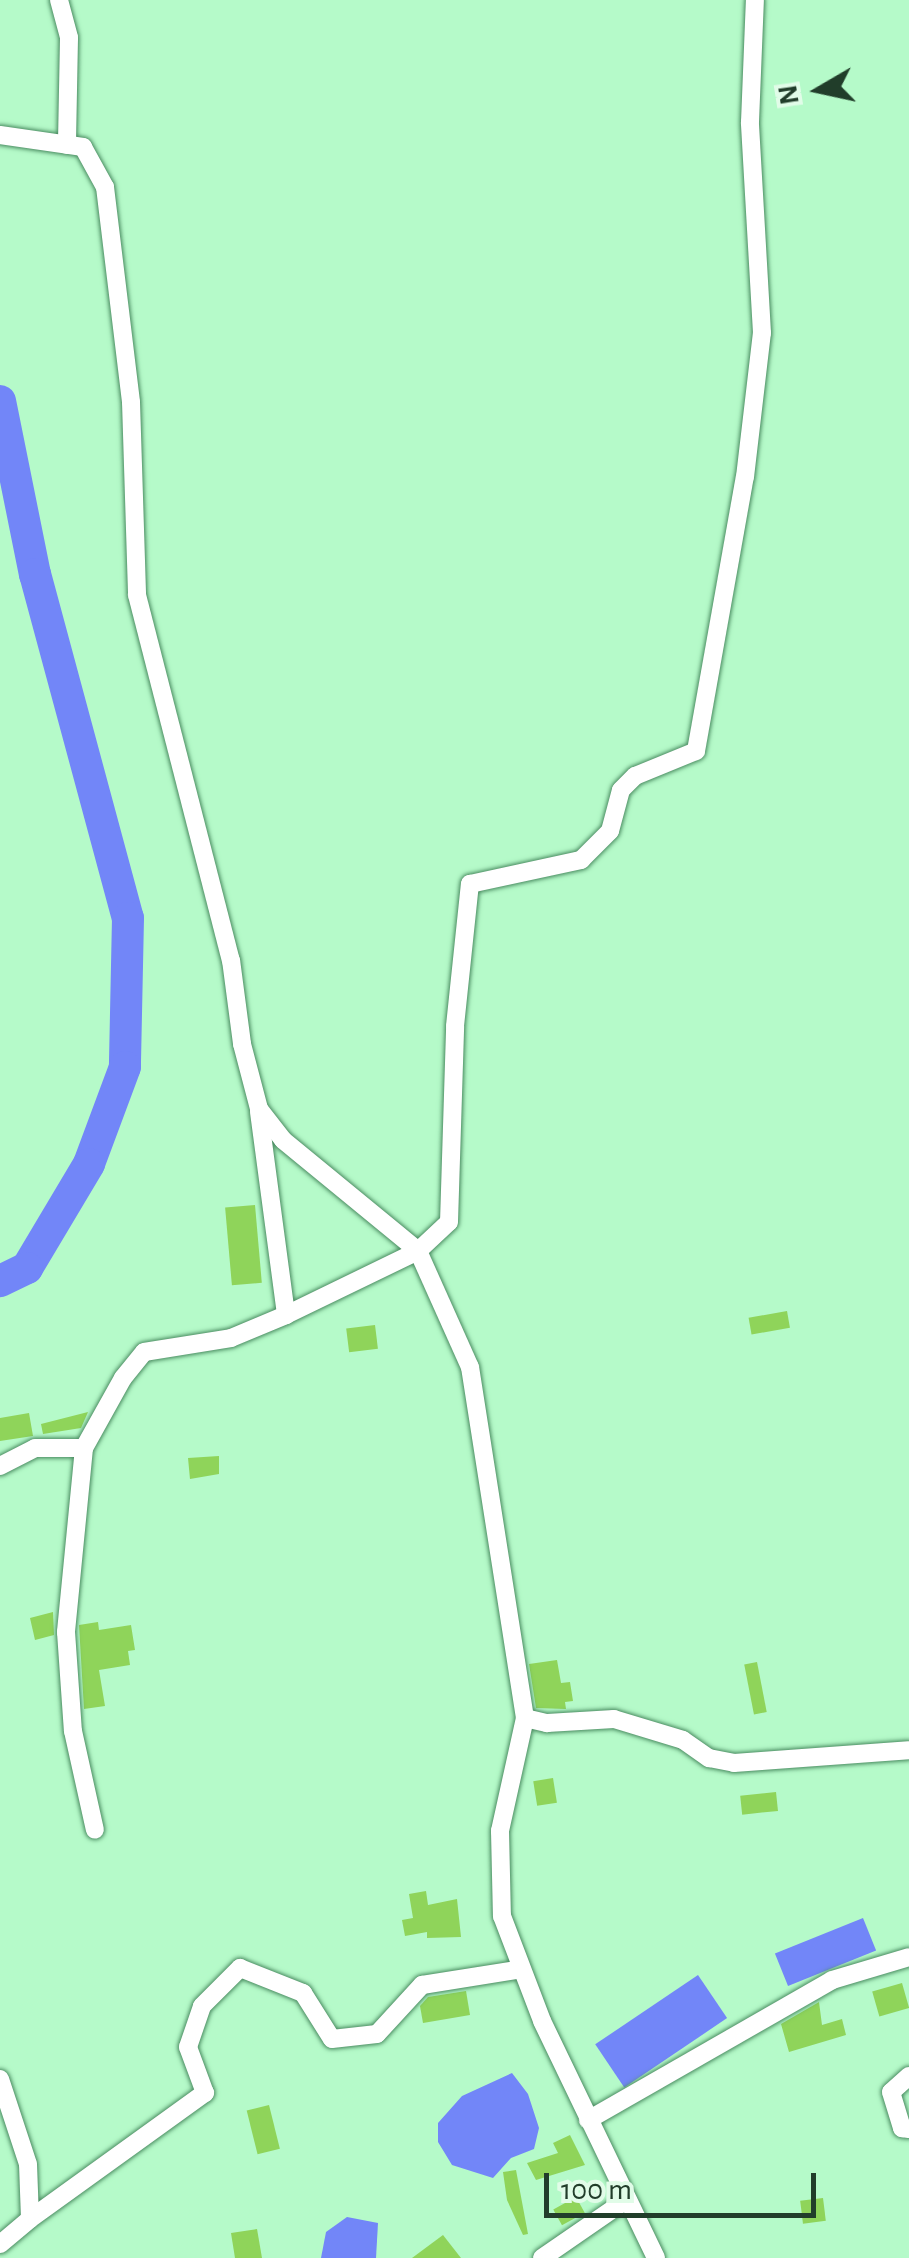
<!DOCTYPE html>
<html>
<head>
<meta charset="utf-8">
<style>
	body { margin:0 }
	#map { position:relative; width:909px; height:2258px; overflow:hidden; background:#b5fac9; font-family:"Alegreya Sans",sans-serif }
	div>[style] { position:absolute }
	[style*='--x'] { left:calc(var(--x)*1px); top:calc(var(--y)*1px); width:calc(var(--w)*1px); rotate:calc(var(--a)*1deg) }
	.water>* { inset:0; background:#7286f8; transform-origin:0 0 }
	.river>* { height:32px; margin:-16px; padding:0 16px; transform-origin:16px; border-radius:16px; background:#7286f8 }
	.building>* { inset:0; background:#8fd45a; transform-origin:0 0 }
	.roads { filter:drop-shadow(0 0 2px #4a8c61) drop-shadow(0 0 2px #4a8c61) }
	.minor>* { height:18px; margin:-9px; padding:0 9px; transform-origin:9px; border-radius:9px; background:#fff }
	span { translate:-50% -50%; white-space:nowrap; text-align:center; line-height:1.15; -webkit-text-stroke:8px #e1fce8; paint-order:stroke }
	.north { position:absolute; left:769px; top:40px; width:100px; height:100px; -webkit-text-stroke:8px #e1fce8; paint-order:stroke; rotate:261deg; font-size:28px; font-weight:700; line-height:40px; text-align:center; color:#213d2a }
	.north::after { content:''; display:block; margin:auto; width:35px; height:45px; background:#213d2a; clip-path:polygon(50% 0,100% 100%,50% 72%,0 100%) }
	.scale { position:absolute; left:544px; top:2173px; width:272px; height:45px; box-sizing:border-box; border:5px solid #213d2a; border-top:0; padding-left:12px; font-size:30px; line-height:35px; white-space:nowrap; color:#213d2a; -webkit-text-stroke:8px #e1fce8; paint-order:stroke }
</style>
</head>
<body>
<div id="map">
	<div class="water">
		<div style="left:863px;top:1918px;width:35px;height:95px;rotate:68deg"></div>
		<div style="left:698px;top:1975px;width:52px;height:124px;rotate:56deg"></div>
		<div style="clip-path:polygon(512px 2073px,528px 2094px,539px 2128px,534px 2149px,511px 2158px,493px 2178px,452px 2165px,438px 2142px,438px 2123px,462px 2096px)"></div>
		<div style="clip-path:polygon(347px 2217px,378px 2223px,376px 2258px,321px 2258px,326px 2232px)"></div>
	</div>
	<div class="river">
		<div style="--x:0;--y:401;--w:177;--a:78.6"></div>
		<div style="--x:35;--y:574;--w:356;--a:74.9"></div>
		<div style="--x:128;--y:918;--w:149;--a:91.2"></div>
		<div style="--x:125;--y:1067;--w:103;--a:110.4"></div>
		<div style="--x:89;--y:1164;--w:121;--a:120.8"></div>
		<div style="--x:27;--y:1268;--w:30;--a:154"></div>
	</div>
	<div class="building">
		<div style="left:255px;top:1205px;width:78px;height:30px;rotate:85deg"></div>
		<div style="left:787px;top:1311px;width:17px;height:39px;rotate:80deg"></div>
		<div style="left:375px;top:1325px;width:24px;height:29px;rotate:83deg"></div>
		<div style="clip-path:polygon(88px 1412px,81px 1428px,43px 1434px,41px 1424px)"></div>
		<div style="clip-path:polygon(29px 1413px,33px 1436px,0 1441px,0 1418px)"></div>
		<div style="clip-path:polygon(219px 1456px,219px 1474px,190px 1479px,188px 1458px)"></div>
		<div style="clip-path:polygon(53px 1612px,54px 1635px,35px 1640px,30px 1618px)"></div>
		<div style="clip-path:polygon(98px 1622px,99px 1630px,131px 1625px,135px 1650px,128px 1651px,130px 1665px,99px 1670px,105px 1706px,84px 1709px,79px 1625px)"></div>
		<div style="clip-path:polygon(557px 1660px,561px 1683px,570px 1682px,573px 1701px,565px 1702px,566px 1709px,536px 1708px,529px 1664px)"></div>
		<div style="left:757px;top:1662px;width:51px;height:13px;rotate:79deg"></div>
		<div style="left:553px;top:1778px;width:25px;height:20px;rotate:81deg"></div>
		<div style="left:776px;top:1792px;width:19px;height:36px;rotate:84deg"></div>
		<div style="clip-path:polygon(426px 1891px,428px 1905px,457px 1899px,461px 1937px,427px 1938px,427px 1932px,405px 1936px,402px 1920px,413px 1918px,409px 1894px)"></div>
		<div style="left:902px;top:1983px;width:26px;height:31px;rotate:74deg"></div>
		<div style="clip-path:polygon(466px 1991px,470px 2015px,423px 2023px,420px 2006px,428px 1997px)"></div>
		<div style="clip-path:polygon(819px 2002px,822px 2025px,842px 2019px,846px 2035px,789px 2052px,781px 2024px)"></div>
		<div style="left:269px;top:2105px;width:45px;height:23px;rotate:76deg"></div>
		<div style="clip-path:polygon(570px 2135px,585px 2165px,536px 2180px,527px 2163px,558px 2153px,553px 2143px)"></div>
		<div style="clip-path:polygon(516px 2170px,528px 2234px,523px 2235px,507px 2200px,503px 2172px)"></div>
		<div style="left:576px;top:2197px;width:18px;height:26px;rotate:61deg"></div>
		<div style="left:823px;top:2198px;width:23px;height:23px;rotate:83deg"></div>
		<div style="clip-path:polygon(257px 2229px,262px 2258px,235px 2258px,231px 2233px)"></div>
		<div style="clip-path:polygon(443px 2235px,461px 2258px,412px 2258px)"></div>
	</div>
	<div class="roads">
		<div class="minor">
			<div style="--x:59;--y:0;--w:39;--a:75"></div>
			<div style="--x:69;--y:38;--w:107;--a:91.1"></div>
			<div style="--x:0;--y:135;--w:84;--a:8.2"></div>
			<div style="--x:83;--y:147;--w:46;--a:61.2"></div>
			<div style="--x:105;--y:187;--w:217;--a:83.1"></div>
			<div style="--x:131;--y:402;--w:193;--a:88.2"></div>
			<div style="--x:137;--y:595;--w:377;--a:75.6"></div>
			<div style="--x:231;--y:960;--w:85;--a:82.5"></div>
			<div style="--x:242;--y:1044;--w:67;--a:75.3"></div>
			<div style="--x:259;--y:1109;--w:39;--a:52"></div>
			<div style="--x:283;--y:1140;--w:175;--a:39.4"></div>
			<div style="--x:418;--y:1251;--w:127;--a:65.9"></div>
			<div style="--x:470;--y:1367;--w:355;--a:81.1"></div>
			<div style="--x:525;--y:1718;--w:23;--a:13"></div>
			<div style="--x:547;--y:1723;--w:67;--a:-3.4"></div>
			<div style="--x:614;--y:1719;--w:72;--a:16.9"></div>
			<div style="--x:683;--y:1740;--w:32;--a:35"></div>
			<div style="--x:709;--y:1758;--w:25;--a:11"></div>
			<div style="--x:734;--y:1763;--w:175;--a:-4.2"></div>
			<div style="--x:259;--y:1112;--w:205;--a:82.4"></div>
			<div style="--x:84;--y:1448;--w:185;--a:95.6"></div>
			<div style="--x:66;--y:1632;--w:99;--a:86"></div>
			<div style="--x:73;--y:1731;--w:101;--a:77.5"></div>
			<div style="--x:0;--y:1466;--w:39;--a:-27"></div>
			<div style="--x:35;--y:1448;--w:49;--a:0"></div>
			<div style="--x:84;--y:1448;--w:80;--a:-60.9"></div>
			<div style="--x:123;--y:1378;--w:33;--a:-51"></div>
			<div style="--x:144;--y:1352;--w:88;--a:-9.1"></div>
			<div style="--x:231;--y:1338;--w:60;--a:-22.7"></div>
			<div style="--x:286;--y:1315;--w:147;--a:-25.9"></div>
			<div style="--x:418;--y:1251;--w:42;--a:-43.1"></div>
			<div style="--x:449;--y:1222;--w:196;--a:-88.2"></div>
			<div style="--x:455;--y:1026;--w:143;--a:-84"></div>
			<div style="--x:470;--y:884;--w:114;--a:-12.2"></div>
			<div style="--x:581;--y:860;--w:41;--a:-45"></div>
			<div style="--x:610;--y:831;--w:42;--a:-75"></div>
			<div style="--x:621;--y:790;--w:20;--a:-45"></div>
			<div style="--x:635;--y:776;--w:66;--a:-22.3"></div>
			<div style="--x:696;--y:751;--w:278;--a:-79.9"></div>
			<div style="--x:745;--y:477;--w:145;--a:-83.3"></div>
			<div style="--x:762;--y:333;--w:211;--a:-93.3"></div>
			<div style="--x:750;--y:122;--w:122;--a:-87.7"></div>
			<div style="--x:525;--y:1718;--w:116;--a:102.5"></div>
			<div style="--x:500;--y:1831;--w:85;--a:88.7"></div>
			<div style="--x:502;--y:1916;--w:112;--a:69.1"></div>
			<div style="--x:542;--y:2021;--w:263;--a:64.3"></div>
			<div style="--x:909;--y:2076;--w:24;--a:138"></div>
			<div style="--x:891;--y:2092;--w:38;--a:73"></div>
			<div style="--x:902;--y:2128;--w:7;--a:8"></div>
			<div style="--x:0;--y:2079;--w:89;--a:71.8"></div>
			<div style="--x:28;--y:2164;--w:55;--a:87.9"></div>
			<div style="--x:30;--y:2219;--w:39;--a:140"></div>
			<div style="--x:588;--y:2120;--w:281;--a:-29.8"></div>
			<div style="--x:832;--y:1980;--w:80;--a:-16.6"></div>
			<div style="--x:30;--y:2219;--w:216;--a:-35.8"></div>
			<div style="--x:205;--y:2093;--w:49;--a:-110.3"></div>
			<div style="--x:188;--y:2047;--w:43;--a:-71.1"></div>
			<div style="--x:202;--y:2006;--w:54;--a:-45"></div>
			<div style="--x:240;--y:1968;--w:68;--a:21.6"></div>
			<div style="--x:303;--y:1993;--w:54;--a:57.8"></div>
			<div style="--x:332;--y:2039;--w:45;--a:-6.3"></div>
			<div style="--x:377;--y:2034;--w:67;--a:-47.4"></div>
			<div style="--x:422;--y:1985;--w:101;--a:-9.1"></div>
			<div style="--x:542;--y:2258;--w:102;--a:-34.6"></div>
		</div>
	</div>
	<div class="north">N</div>
	<div class="scale">100 m</div>
</div>
</body>
</html>
